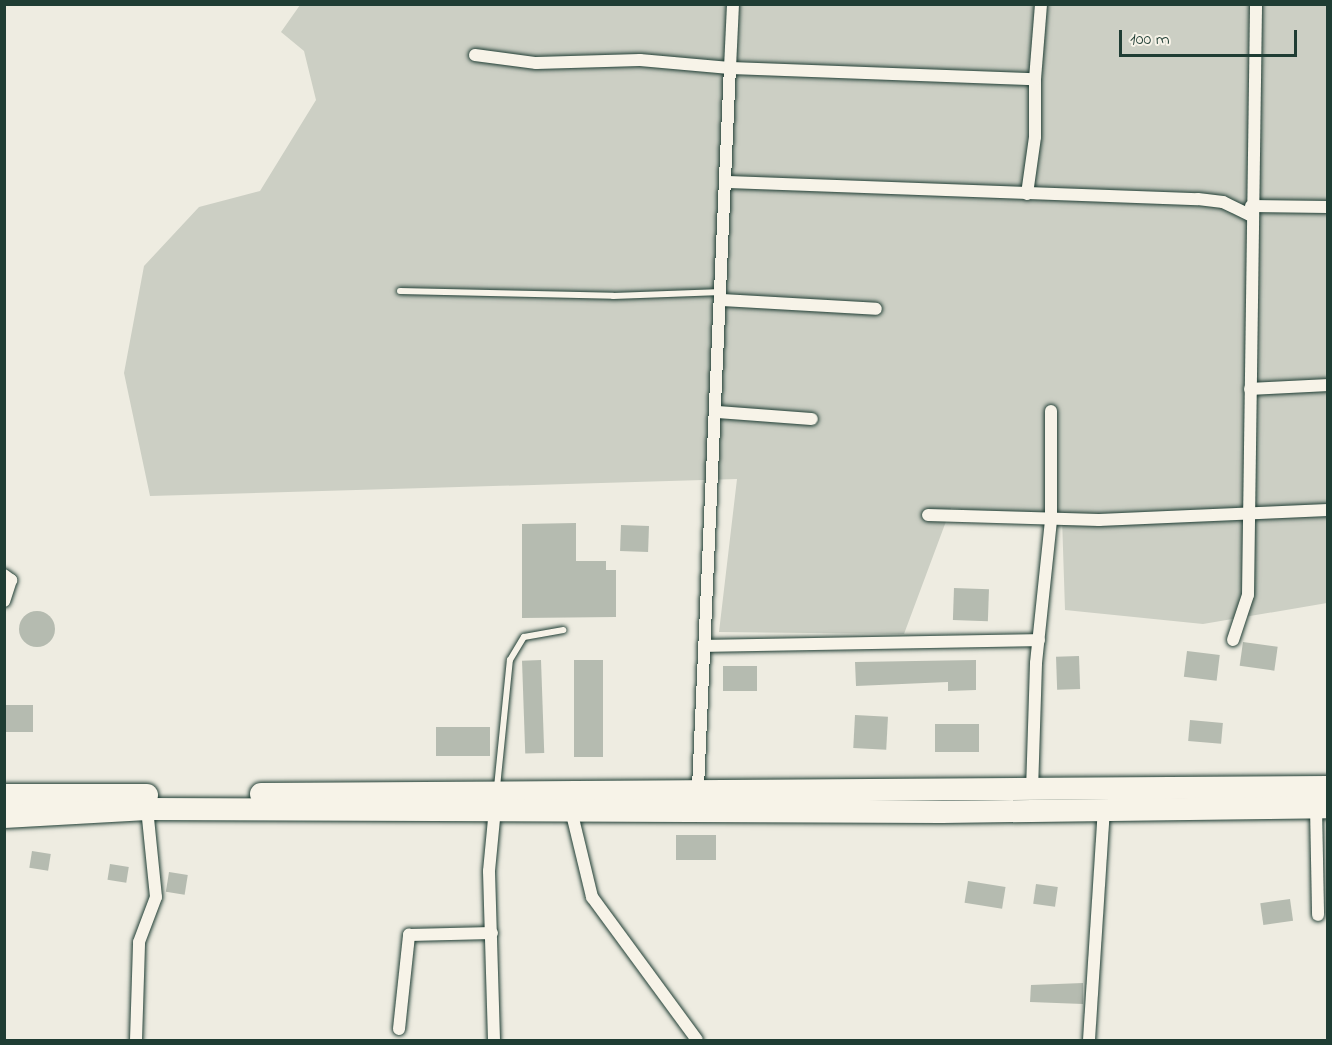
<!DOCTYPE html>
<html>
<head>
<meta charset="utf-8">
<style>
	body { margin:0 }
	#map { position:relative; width:1332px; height:1045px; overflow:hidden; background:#eeece1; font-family:"Indie Flower",sans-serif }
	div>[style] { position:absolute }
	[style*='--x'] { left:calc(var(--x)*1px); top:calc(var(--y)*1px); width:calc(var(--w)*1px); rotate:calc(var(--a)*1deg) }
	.green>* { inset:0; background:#cccfc4 }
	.building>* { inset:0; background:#b5bbb0; transform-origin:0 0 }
	.round { border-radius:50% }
	.roads { filter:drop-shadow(0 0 2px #1f3d34) drop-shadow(0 0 2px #1f3d34) }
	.lane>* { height:6px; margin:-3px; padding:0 3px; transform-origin:3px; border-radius:3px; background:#f7f3e8 }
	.street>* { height:12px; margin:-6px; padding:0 6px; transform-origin:6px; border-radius:6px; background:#f7f3e8 }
	.highway>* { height:22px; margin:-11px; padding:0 11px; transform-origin:11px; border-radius:11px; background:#f7f3e8 }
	span { translate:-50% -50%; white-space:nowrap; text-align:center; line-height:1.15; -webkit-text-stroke:5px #f7f3e8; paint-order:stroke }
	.frame { position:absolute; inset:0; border:6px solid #1f3d34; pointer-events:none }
	.scale { position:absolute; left:1119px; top:30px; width:178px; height:27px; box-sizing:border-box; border:3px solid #1f3d34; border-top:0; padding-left:8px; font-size:18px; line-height:21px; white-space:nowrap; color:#1f3d34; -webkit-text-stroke:4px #f7f3e8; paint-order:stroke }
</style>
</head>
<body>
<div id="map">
	<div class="green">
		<div style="clip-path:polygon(300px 5px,1327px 5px,1327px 603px,1203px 624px,1065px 610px,1062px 518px,951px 508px,904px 634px,719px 632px,737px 479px,150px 496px,124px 373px,144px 266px,199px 207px,260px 191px,316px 100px,304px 51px,281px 32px)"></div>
	</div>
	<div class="building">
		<div style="clip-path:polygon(576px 523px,576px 561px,606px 561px,606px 570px,616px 570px,616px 617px,522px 618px,522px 524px)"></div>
		<div style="left:621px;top:525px;width:28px;height:26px;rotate:2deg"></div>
		<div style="left:954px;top:588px;width:35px;height:32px;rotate:2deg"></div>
		<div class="round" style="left:19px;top:611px;width:36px;height:36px"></div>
		<div style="left:1243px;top:642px;width:35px;height:24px;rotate:8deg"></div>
		<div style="left:1187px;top:651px;width:33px;height:26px;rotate:7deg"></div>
		<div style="left:1079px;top:656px;width:33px;height:23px;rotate:88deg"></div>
		<div style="left:541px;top:660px;width:93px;height:19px;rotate:88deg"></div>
		<div style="left:574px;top:660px;width:29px;height:97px"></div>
		<div style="clip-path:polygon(976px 660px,976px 690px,948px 691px,948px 682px,856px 686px,855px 662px)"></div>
		<div style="left:757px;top:666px;width:25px;height:34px;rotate:90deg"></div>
		<div style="left:6px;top:705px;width:27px;height:27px"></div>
		<div style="left:855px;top:715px;width:33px;height:33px;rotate:3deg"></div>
		<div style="left:1190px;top:720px;width:33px;height:21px;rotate:5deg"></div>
		<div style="left:935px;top:724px;width:44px;height:28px"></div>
		<div style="left:490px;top:727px;width:29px;height:54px;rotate:90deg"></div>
		<div style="left:676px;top:835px;width:40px;height:25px"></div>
		<div style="left:32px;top:851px;width:19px;height:17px;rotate:9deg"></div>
		<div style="left:110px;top:864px;width:19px;height:16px;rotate:9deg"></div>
		<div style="left:169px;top:872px;width:19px;height:20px;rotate:9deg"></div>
		<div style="left:968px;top:881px;width:38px;height:22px;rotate:9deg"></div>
		<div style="left:1036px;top:884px;width:22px;height:20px;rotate:8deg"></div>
		<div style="left:1290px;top:899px;width:22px;height:30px;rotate:82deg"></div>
		<div style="clip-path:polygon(1083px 983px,1083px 1004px,1030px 1002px,1031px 985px)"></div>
	</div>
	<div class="roads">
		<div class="lane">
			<div style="--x:400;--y:291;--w:213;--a:1.3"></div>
			<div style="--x:613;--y:296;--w:109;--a:-2.1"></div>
			<div style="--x:497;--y:787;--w:128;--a:-84.2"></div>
			<div style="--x:510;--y:660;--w:27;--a:-59"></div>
			<div style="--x:524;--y:637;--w:40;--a:-10"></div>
		</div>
		<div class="street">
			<div style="--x:475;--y:55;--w:62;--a:7.5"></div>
			<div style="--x:536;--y:63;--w:104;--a:-1.7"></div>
			<div style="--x:640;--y:60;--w:90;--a:5.1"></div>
			<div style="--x:730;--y:68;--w:64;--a:-87.3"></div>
			<div style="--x:728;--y:182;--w:470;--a:2.1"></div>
			<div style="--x:1198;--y:199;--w:25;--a:7"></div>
			<div style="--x:1223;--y:202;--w:30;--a:26"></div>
			<div style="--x:1027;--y:194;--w:58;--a:-82"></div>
			<div style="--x:1035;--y:137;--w:58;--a:-90"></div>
			<div style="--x:1251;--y:206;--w:77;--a:0.7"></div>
			<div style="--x:722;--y:300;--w:154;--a:3.3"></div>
			<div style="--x:1250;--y:389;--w:78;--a:-2.9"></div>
			<div style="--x:717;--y:412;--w:95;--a:4.2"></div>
			<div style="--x:928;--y:515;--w:171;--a:1.7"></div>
			<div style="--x:1099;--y:520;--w:229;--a:-2.5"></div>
			<div style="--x:4;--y:575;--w:9;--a:36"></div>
			<div style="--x:11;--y:580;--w:22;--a:108"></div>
			<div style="--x:1233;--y:640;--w:47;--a:-71.6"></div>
			<div style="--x:1248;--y:595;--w:591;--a:-89.22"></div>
			<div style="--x:705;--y:646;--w:334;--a:-1"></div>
			<div style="--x:698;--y:788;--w:721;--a:-87.46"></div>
			<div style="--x:730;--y:68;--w:305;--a:2.1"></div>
			<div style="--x:1035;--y:79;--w:75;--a:-85.4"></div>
			<div style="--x:1032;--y:791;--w:128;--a:-88.2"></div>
			<div style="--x:1036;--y:663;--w:144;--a:-84"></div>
			<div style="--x:1051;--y:520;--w:109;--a:-90"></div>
			<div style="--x:570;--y:806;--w:94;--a:76.4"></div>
			<div style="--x:592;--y:897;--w:177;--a:53.7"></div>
			<div style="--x:1316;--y:807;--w:108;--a:88.9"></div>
			<div style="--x:399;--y:1029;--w:95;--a:-83.9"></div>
			<div style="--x:409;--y:935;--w:83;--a:-1.4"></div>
			<div style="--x:136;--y:1040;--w:98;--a:-88.2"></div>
			<div style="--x:139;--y:942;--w:48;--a:-69.3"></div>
			<div style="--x:156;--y:897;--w:88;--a:-95.8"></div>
			<div style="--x:494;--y:1040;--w:169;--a:-91.7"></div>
			<div style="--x:489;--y:871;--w:62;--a:-84.5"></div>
			<div style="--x:1089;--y:1040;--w:229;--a:-86.3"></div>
		</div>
		<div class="highway">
			<div style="--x:261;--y:794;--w:1067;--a:-0.38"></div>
			<div style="--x:4;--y:795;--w:143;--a:0"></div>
			<div style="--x:4;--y:817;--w:143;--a:-3.2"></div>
			<div style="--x:147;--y:809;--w:795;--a:0.22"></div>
			<div style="--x:942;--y:812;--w:386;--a:-0.7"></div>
		</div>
	</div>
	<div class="frame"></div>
	<div class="scale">100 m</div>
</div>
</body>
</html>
